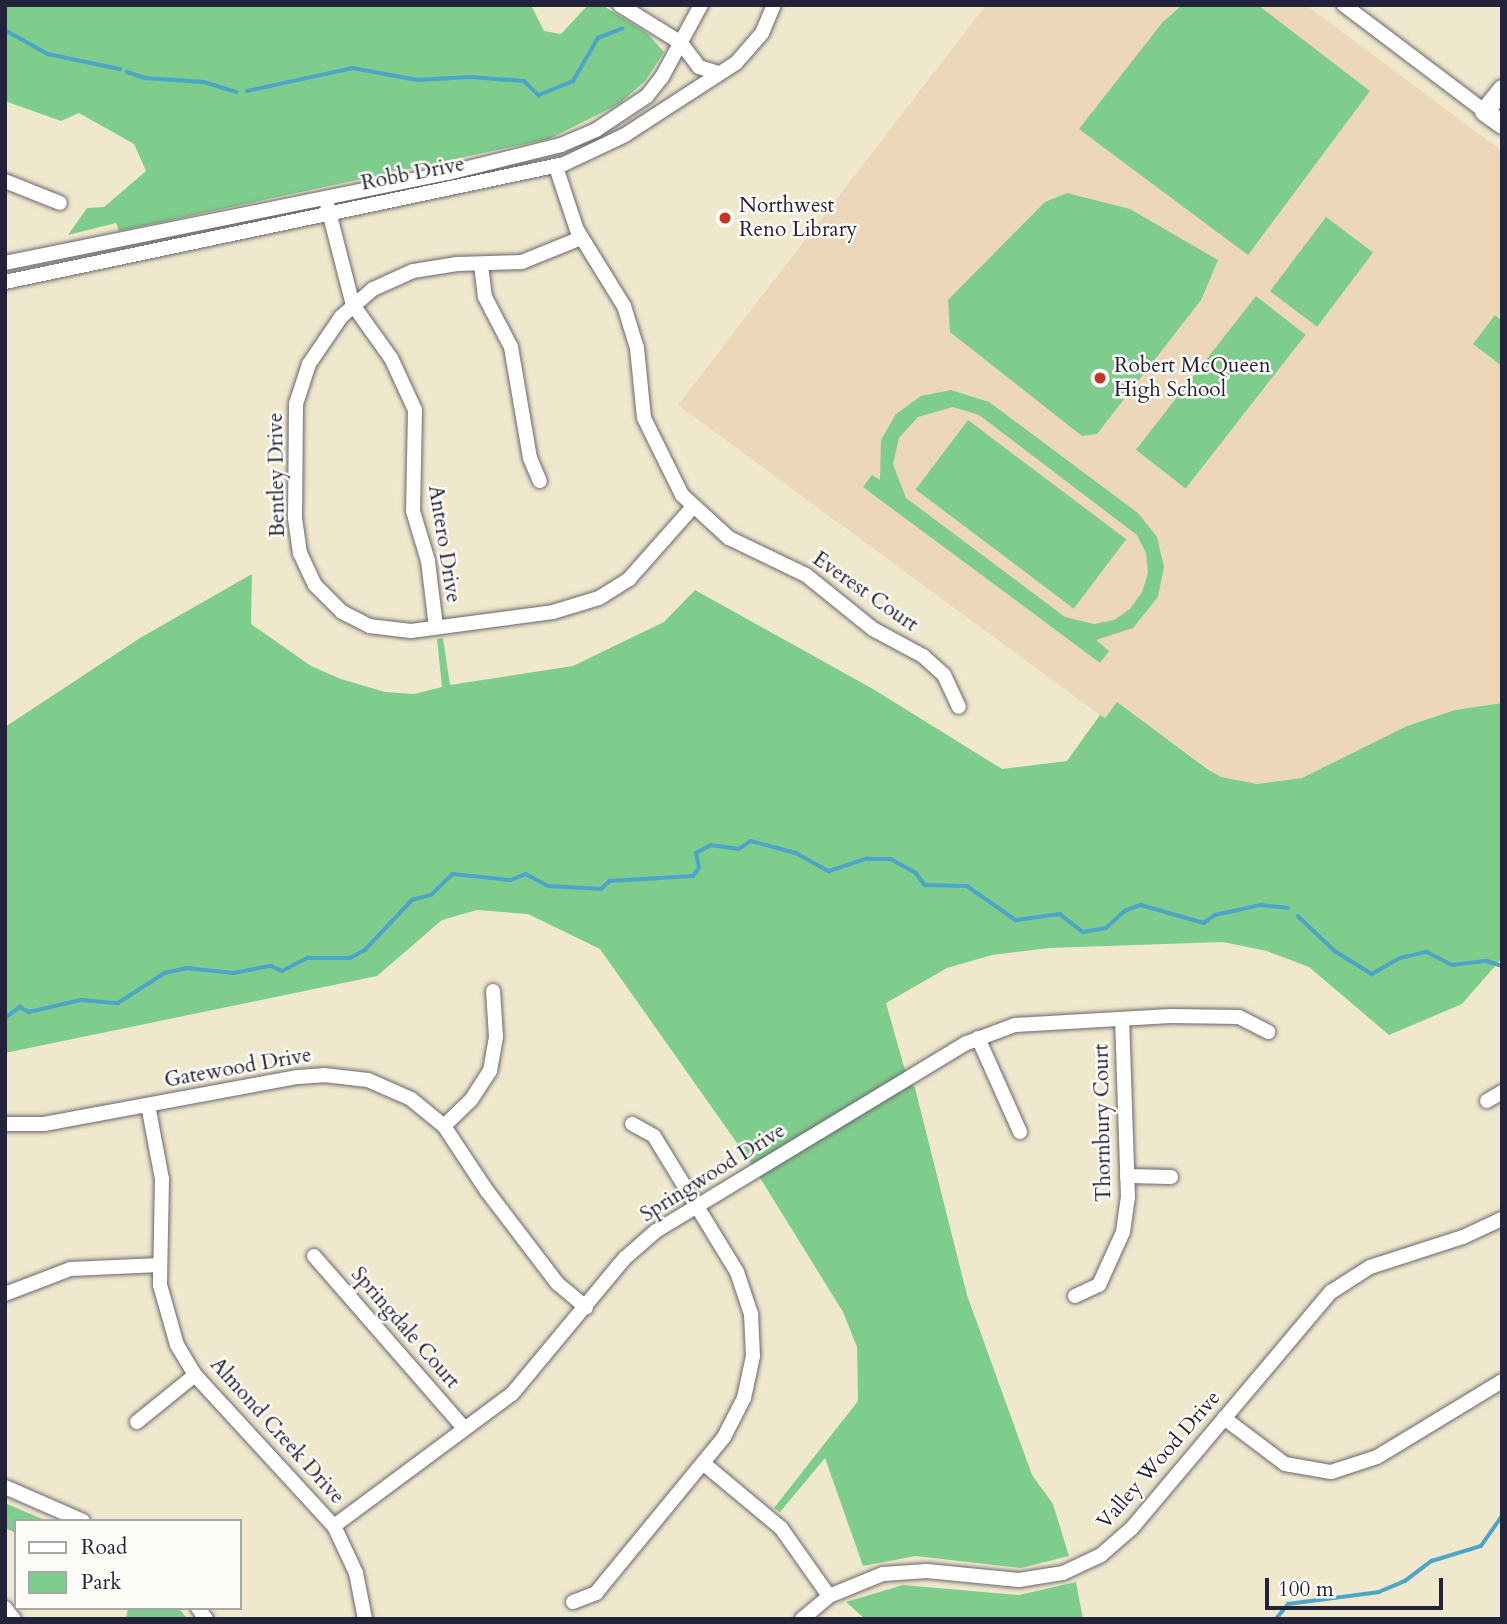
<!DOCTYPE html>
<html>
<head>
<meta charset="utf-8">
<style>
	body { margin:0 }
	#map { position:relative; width:1507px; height:1624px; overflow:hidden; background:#f0e8cd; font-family:Cardo,serif }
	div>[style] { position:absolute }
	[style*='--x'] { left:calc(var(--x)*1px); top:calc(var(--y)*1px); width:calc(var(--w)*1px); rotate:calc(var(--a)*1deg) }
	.built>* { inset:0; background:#ecd7ba }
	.green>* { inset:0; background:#7fcd8d; transform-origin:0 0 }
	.stream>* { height:3.5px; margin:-1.75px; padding:0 1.75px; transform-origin:1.75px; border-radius:1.75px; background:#4ba5c8 }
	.roads { filter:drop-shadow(0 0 2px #6a676e) drop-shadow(0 0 2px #6a676e) }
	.minor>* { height:14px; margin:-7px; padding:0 7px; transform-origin:7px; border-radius:7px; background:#fff }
	.major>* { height:19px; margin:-9.5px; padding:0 9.5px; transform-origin:9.5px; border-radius:9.5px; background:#fff }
	.dots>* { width:19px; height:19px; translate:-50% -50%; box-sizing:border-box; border:4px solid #fdfcf7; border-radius:50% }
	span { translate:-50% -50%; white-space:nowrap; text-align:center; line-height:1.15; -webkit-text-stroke:5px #fdfcf7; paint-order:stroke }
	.street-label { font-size:21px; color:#22223b }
	.poi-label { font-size:21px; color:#22223b }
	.left { translate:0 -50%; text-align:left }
	.frame { position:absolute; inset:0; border:7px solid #22223b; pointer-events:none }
	.legend { position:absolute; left:14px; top:1519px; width:228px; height:91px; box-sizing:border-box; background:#fdfcf7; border:2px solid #a5a5ac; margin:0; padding:9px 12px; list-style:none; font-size:21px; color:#22223b }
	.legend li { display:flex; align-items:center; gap:14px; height:35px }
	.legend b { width:35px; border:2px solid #a5a5ac }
	.scale { position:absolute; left:1265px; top:1578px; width:178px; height:32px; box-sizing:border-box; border:4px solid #22223b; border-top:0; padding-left:9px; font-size:21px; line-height:24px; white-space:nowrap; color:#22223b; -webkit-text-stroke:5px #fdfcf7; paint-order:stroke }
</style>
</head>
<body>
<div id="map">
	<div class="built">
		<div style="clip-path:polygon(986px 5px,1306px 5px,1502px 151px,1502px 703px,1455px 710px,1407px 726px,1302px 778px,1257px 784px,1221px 777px,1117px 703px,1104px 718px,678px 405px)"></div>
	</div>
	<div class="green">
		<div style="clip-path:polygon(5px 5px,531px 5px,544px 31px,561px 34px,588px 5px,602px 5px,647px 33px,664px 52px,645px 81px,619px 104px,549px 139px,119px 231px,116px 223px,68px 235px,87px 208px,104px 207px,146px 171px,134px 144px,79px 113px,61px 121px,5px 101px)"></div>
		<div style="clip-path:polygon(1182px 5px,1258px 5px,1370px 91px,1248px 255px,1079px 129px,1162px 23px)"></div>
		<div style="clip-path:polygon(1067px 193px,1130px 209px,1218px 260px,1201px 300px,1097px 434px,1082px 436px,950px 332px,948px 300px,1045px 202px)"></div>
		<div style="left:1326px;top:217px;width:59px;height:93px;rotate:37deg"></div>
		<div style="left:1256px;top:296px;width:63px;height:195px;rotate:38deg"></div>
		<div style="clip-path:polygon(1495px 315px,1502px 321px,1502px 366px,1473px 344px)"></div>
		<div style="clip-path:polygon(evenodd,951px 390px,989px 402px,1138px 513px,1157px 537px,1164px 567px,1158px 597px,1133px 628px,1096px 640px,1109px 651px,1100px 663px,863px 487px,872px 475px,880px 480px,881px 440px,896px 414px,921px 396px,951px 390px,953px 407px,979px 415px,1137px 535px,1146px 553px,1148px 573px,1142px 592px,1130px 609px,1114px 620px,1094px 624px,1065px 617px,906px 498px,893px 464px,899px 438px,918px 417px,953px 407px)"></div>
		<div style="left:968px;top:420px;width:198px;height:87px;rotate:37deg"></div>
		<div style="clip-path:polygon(252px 574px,251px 624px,311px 666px,341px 679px,385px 692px,414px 694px,442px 687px,437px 639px,443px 638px,450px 685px,573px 666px,664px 622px,695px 590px,873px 689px,1002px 769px,1067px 761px,1100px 715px,1105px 718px,1117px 702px,1206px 768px,1221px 777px,1257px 784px,1302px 778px,1407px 726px,1455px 710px,1502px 703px,1502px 958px,1462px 1004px,1389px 1035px,1309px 967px,1267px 951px,1223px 942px,1050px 948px,992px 955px,947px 968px,886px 1003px,904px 1067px,915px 1088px,967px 1295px,1032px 1475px,1053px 1504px,1069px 1556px,1021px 1568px,916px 1556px,863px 1566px,825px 1458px,780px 1512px,774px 1508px,858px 1401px,857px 1347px,843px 1312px,749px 1160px,600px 949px,528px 914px,477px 910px,442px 920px,377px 976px,5px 1053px,5px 727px,140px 638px)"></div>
		<div style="clip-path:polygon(5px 1503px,47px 1521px,16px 1521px,16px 1533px,5px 1528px)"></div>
		<div style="clip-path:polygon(1076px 1582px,1083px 1619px,865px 1619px,846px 1602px,903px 1585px,1019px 1595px)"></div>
		<div style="clip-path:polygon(128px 1608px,178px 1608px,188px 1619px,126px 1619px)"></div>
	</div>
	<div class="stream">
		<div style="--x:5;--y:30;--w:49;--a:29.2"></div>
		<div style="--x:48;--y:54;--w:74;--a:11.8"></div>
		<div style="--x:127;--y:72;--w:19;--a:18"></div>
		<div style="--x:145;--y:78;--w:59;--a:3.9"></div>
		<div style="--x:204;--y:82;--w:34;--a:17"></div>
		<div style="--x:247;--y:91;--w:108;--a:-12.2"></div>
		<div style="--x:353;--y:68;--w:65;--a:10.6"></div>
		<div style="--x:417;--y:80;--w:53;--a:-3.2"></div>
		<div style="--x:470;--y:77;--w:54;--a:4.2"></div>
		<div style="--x:524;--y:81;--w:21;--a:43"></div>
		<div style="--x:539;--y:95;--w:37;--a:-22"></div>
		<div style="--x:573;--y:81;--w:50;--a:-59.8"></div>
		<div style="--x:598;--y:38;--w:26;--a:-21"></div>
		<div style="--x:1298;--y:916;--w:51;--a:43.4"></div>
		<div style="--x:1335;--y:951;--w:44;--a:31.9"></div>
		<div style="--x:1372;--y:974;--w:32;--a:-30"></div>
		<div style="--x:1400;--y:958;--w:28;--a:-13"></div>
		<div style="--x:1427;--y:952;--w:28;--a:27"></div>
		<div style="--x:1452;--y:965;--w:35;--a:-7"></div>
		<div style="--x:1487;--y:961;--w:16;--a:18"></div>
		<div style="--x:5;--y:1018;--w:19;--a:-36"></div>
		<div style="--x:20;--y:1007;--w:10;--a:29"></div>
		<div style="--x:29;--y:1012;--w:53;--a:-13"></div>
		<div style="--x:81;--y:1000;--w:37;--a:5"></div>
		<div style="--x:118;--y:1003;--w:56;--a:-32.6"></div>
		<div style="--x:165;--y:973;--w:22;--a:-13"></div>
		<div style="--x:186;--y:968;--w:48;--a:5.9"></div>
		<div style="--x:234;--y:973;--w:38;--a:-11"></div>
		<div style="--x:271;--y:966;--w:12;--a:24"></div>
		<div style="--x:282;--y:971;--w:29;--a:-27"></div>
		<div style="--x:308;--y:958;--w:42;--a:0"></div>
		<div style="--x:350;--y:958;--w:17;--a:-28"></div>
		<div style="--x:365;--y:950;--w:69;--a:-46.8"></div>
		<div style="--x:412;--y:900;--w:20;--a:-15"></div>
		<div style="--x:431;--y:895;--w:30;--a:-44"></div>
		<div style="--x:453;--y:874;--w:58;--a:5.9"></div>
		<div style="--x:511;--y:880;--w:16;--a:-22"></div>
		<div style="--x:526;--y:874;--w:26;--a:28"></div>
		<div style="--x:549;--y:886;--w:52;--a:3.3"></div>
		<div style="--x:601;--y:889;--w:12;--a:-42"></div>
		<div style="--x:610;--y:881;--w:83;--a:-3.4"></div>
		<div style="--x:693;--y:876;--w:10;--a:-53"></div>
		<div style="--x:699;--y:868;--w:15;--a:-101"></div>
		<div style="--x:696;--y:853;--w:17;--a:-28"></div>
		<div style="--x:711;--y:845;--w:28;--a:8"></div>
		<div style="--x:739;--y:849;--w:14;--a:-34"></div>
		<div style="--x:751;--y:841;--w:47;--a:14.9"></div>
		<div style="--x:796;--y:853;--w:38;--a:29"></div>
		<div style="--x:829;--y:871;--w:40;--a:-18"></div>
		<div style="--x:867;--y:859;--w:24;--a:0"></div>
		<div style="--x:891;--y:859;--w:29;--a:29"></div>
		<div style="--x:916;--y:873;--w:15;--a:53"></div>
		<div style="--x:925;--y:885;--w:42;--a:1.4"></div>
		<div style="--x:967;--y:886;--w:60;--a:34.8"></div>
		<div style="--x:1016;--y:920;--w:44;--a:-7.8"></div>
		<div style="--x:1060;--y:914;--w:29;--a:38"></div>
		<div style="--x:1083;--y:932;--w:23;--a:-10"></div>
		<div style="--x:1106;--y:928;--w:25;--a:-42"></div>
		<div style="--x:1125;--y:911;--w:17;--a:-21"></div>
		<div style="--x:1141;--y:905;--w:66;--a:15.9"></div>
		<div style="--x:1204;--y:923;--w:14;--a:-36"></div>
		<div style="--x:1215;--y:915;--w:47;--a:-12.3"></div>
		<div style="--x:1261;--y:905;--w:27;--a:6"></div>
		<div style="--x:1276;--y:1619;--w:19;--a:-51"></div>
		<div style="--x:1288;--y:1604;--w:92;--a:-7.5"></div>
		<div style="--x:1379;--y:1592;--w:28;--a:-23"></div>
		<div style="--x:1405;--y:1581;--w:34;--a:-37"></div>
		<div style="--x:1432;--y:1561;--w:51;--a:-17"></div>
		<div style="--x:1481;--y:1546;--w:37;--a:-55"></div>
	</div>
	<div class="roads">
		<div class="minor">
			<div style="--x:620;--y:5;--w:72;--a:31.9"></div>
			<div style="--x:1344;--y:5;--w:176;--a:37.1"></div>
			<div style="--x:681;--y:43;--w:30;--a:53"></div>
			<div style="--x:699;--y:67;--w:21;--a:17"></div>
			<div style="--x:556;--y:167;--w:66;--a:71.6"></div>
			<div style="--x:577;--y:230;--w:89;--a:58.3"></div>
			<div style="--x:624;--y:306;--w:44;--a:72.8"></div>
			<div style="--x:637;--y:348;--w:70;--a:84.3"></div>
			<div style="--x:644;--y:418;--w:86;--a:63.7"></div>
			<div style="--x:682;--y:495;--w:64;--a:42.5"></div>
			<div style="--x:729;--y:538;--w:85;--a:25.7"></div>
			<div style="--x:806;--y:575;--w:86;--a:38.9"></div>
			<div style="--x:873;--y:629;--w:57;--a:28.4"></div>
			<div style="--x:923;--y:656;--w:28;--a:42"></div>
			<div style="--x:944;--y:675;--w:35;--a:65"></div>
			<div style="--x:5;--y:181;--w:59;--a:21.8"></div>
			<div style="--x:327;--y:204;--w:104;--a:75.6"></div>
			<div style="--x:353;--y:305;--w:65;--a:54.4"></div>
			<div style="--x:391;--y:358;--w:57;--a:65.2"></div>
			<div style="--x:415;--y:410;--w:101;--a:91.1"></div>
			<div style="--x:413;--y:511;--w:52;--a:73.3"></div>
			<div style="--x:428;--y:561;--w:66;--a:83.1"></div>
			<div style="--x:581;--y:238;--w:64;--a:157.9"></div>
			<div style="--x:522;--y:262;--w:65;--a:178.2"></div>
			<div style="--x:457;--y:264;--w:45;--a:171"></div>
			<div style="--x:413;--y:271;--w:44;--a:155.8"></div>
			<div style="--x:373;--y:289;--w:43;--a:138.8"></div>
			<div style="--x:341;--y:317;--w:57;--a:124.2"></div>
			<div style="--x:309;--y:364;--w:42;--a:108"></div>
			<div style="--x:296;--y:404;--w:114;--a:90.5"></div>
			<div style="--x:295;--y:518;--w:35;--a:82"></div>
			<div style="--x:300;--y:553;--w:35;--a:65"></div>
			<div style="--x:315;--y:585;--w:38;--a:45"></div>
			<div style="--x:342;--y:612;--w:30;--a:27"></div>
			<div style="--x:369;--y:626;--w:42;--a:6.8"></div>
			<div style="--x:411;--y:631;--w:143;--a:-7.6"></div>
			<div style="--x:553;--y:612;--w:48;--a:-16.9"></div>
			<div style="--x:599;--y:598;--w:36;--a:-32"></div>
			<div style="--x:629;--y:579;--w:95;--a:-48.4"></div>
			<div style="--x:5;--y:263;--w:452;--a:-11.5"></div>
			<div style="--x:448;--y:173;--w:116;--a:-13.9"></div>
			<div style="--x:561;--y:145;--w:38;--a:-23"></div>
			<div style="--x:596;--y:130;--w:61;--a:-33.7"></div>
			<div style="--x:647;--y:96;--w:24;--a:-52"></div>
			<div style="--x:662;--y:77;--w:82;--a:-61.6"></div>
			<div style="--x:481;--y:265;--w:32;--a:83"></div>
			<div style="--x:485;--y:297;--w:56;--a:62.5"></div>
			<div style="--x:511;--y:347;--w:113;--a:80.3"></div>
			<div style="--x:530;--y:458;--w:25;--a:67"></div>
			<div style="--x:5;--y:282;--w:571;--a:-11.92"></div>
			<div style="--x:564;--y:164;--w:68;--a:-25.4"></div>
			<div style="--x:625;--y:135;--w:132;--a:-33"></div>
			<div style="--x:736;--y:63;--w:40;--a:-49"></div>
			<div style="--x:762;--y:33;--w:30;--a:-67"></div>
			<div style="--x:978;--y:1038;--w:103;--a:65.9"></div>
			<div style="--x:1487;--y:1101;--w:17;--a:-31"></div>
			<div style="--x:148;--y:1105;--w:75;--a:79.3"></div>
			<div style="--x:162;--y:1179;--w:106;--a:91.1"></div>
			<div style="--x:160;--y:1285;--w:62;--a:74.2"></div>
			<div style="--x:177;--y:1345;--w:35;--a:59"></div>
			<div style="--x:195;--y:1375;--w:205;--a:47.4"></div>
			<div style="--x:334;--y:1526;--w:52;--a:64.9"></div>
			<div style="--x:356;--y:1573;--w:47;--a:78.9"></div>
			<div style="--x:5;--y:1124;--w:39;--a:0"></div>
			<div style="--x:44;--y:1124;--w:258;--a:-10.5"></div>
			<div style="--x:298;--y:1077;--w:26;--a:-4"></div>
			<div style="--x:324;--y:1075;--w:44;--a:6.5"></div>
			<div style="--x:368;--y:1080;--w:47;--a:23.8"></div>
			<div style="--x:411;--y:1099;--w:43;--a:39.3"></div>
			<div style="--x:444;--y:1126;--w:78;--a:56.5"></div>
			<div style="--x:487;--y:1191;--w:116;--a:52.7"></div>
			<div style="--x:557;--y:1283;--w:38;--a:40"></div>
			<div style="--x:444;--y:1126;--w:37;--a:-44"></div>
			<div style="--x:471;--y:1100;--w:35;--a:-57"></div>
			<div style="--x:490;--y:1071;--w:35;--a:-80"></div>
			<div style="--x:496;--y:1037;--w:46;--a:-93.7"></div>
			<div style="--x:1127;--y:1176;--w:44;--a:1.3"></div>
			<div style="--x:314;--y:1256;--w:228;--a:48.9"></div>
			<div style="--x:5;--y:1294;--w:70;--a:-21"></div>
			<div style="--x:70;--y:1269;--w:90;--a:-2.5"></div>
			<div style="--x:1075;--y:1296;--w:26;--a:-25"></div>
			<div style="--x:1099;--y:1285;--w:58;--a:-65.6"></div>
			<div style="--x:1123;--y:1232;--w:34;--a:-82"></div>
			<div style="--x:1128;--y:1198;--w:178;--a:-91.9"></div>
			<div style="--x:1224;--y:1418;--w:76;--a:37"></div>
			<div style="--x:1285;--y:1464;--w:47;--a:9.9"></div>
			<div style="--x:1331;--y:1472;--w:48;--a:-18.1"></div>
			<div style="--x:1377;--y:1457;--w:146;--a:-31.3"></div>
			<div style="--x:137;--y:1422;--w:75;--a:-39"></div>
			<div style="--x:703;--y:1463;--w:102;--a:39.8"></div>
			<div style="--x:781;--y:1528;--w:83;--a:54.8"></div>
			<div style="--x:5;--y:1487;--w:85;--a:23.6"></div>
			<div style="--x:334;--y:1526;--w:222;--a:-36.6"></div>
			<div style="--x:512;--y:1394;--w:177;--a:-50.3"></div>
			<div style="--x:625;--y:1258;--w:41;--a:-41.1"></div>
			<div style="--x:656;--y:1231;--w:363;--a:-31.2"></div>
			<div style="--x:967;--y:1043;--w:51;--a:-20.6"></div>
			<div style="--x:1015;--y:1025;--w:156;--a:-3.3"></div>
			<div style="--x:1171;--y:1016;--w:68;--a:0.8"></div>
			<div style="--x:1239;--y:1017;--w:33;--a:27"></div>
			<div style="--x:573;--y:1602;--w:25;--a:-21"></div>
			<div style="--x:596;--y:1593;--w:202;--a:-50.6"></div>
			<div style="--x:724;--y:1437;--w:44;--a:-62.9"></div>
			<div style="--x:744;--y:1398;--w:43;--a:-77.9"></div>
			<div style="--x:753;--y:1356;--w:42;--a:-92.7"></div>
			<div style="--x:751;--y:1314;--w:44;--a:-108.4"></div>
			<div style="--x:737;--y:1272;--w:159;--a:-121.4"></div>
			<div style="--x:654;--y:1136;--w:25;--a:-151"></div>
			<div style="--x:5;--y:1608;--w:14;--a:51"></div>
			<div style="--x:198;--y:1608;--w:14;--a:54"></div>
			<div style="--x:802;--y:1619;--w:35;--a:-40"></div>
			<div style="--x:829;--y:1596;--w:58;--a:-22.2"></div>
			<div style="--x:883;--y:1574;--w:44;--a:-3.9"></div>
			<div style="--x:927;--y:1571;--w:92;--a:5.6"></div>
			<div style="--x:1019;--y:1580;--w:45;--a:-9"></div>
			<div style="--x:1063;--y:1573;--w:42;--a:-25.3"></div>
			<div style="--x:1101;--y:1555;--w:41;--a:-41.1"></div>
			<div style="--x:1132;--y:1528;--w:309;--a:-49.9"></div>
			<div style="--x:1331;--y:1292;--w:46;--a:-32.7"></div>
			<div style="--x:1370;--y:1267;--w:98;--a:-17.9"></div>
			<div style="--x:1463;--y:1237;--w:43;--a:-24.8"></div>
		</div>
		<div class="major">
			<div style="--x:1502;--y:89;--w:28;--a:129"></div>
			<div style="--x:1484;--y:111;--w:22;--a:36"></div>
		</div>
	</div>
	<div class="dots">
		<div style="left:725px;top:218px;background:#c8321e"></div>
		<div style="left:1100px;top:378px;background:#c8321e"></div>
	</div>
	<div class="street-label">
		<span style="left:413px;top:174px;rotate:-11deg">Robb Drive</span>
		<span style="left:277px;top:475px;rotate:-91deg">Bentley Drive</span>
		<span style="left:444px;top:544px;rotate:81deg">Antero Drive</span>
		<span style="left:865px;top:592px;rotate:35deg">Everest Court</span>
		<span style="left:238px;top:1068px;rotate:-10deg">Gatewood Drive</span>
		<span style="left:1103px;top:1123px;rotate:-91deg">Thornbury Court</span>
		<span style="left:713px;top:1173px;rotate:-32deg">Springwood Drive</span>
		<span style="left:405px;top:1328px;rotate:49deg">Springdale Court</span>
		<span style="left:277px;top:1431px;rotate:48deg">Almond Creek Drive</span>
		<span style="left:1159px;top:1460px;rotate:-49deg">Valley Wood Drive</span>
	</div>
	<div class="poi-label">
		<span class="left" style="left:739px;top:218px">Northwest<br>Reno Library</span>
		<span class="left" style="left:1114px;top:378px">Robert McQueen<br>High School</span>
	</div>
	<div class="frame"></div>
	<ul class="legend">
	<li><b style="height:9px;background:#fff"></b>Road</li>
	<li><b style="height:19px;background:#7fcd8d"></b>Park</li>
	</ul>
	<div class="scale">100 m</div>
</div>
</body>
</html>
